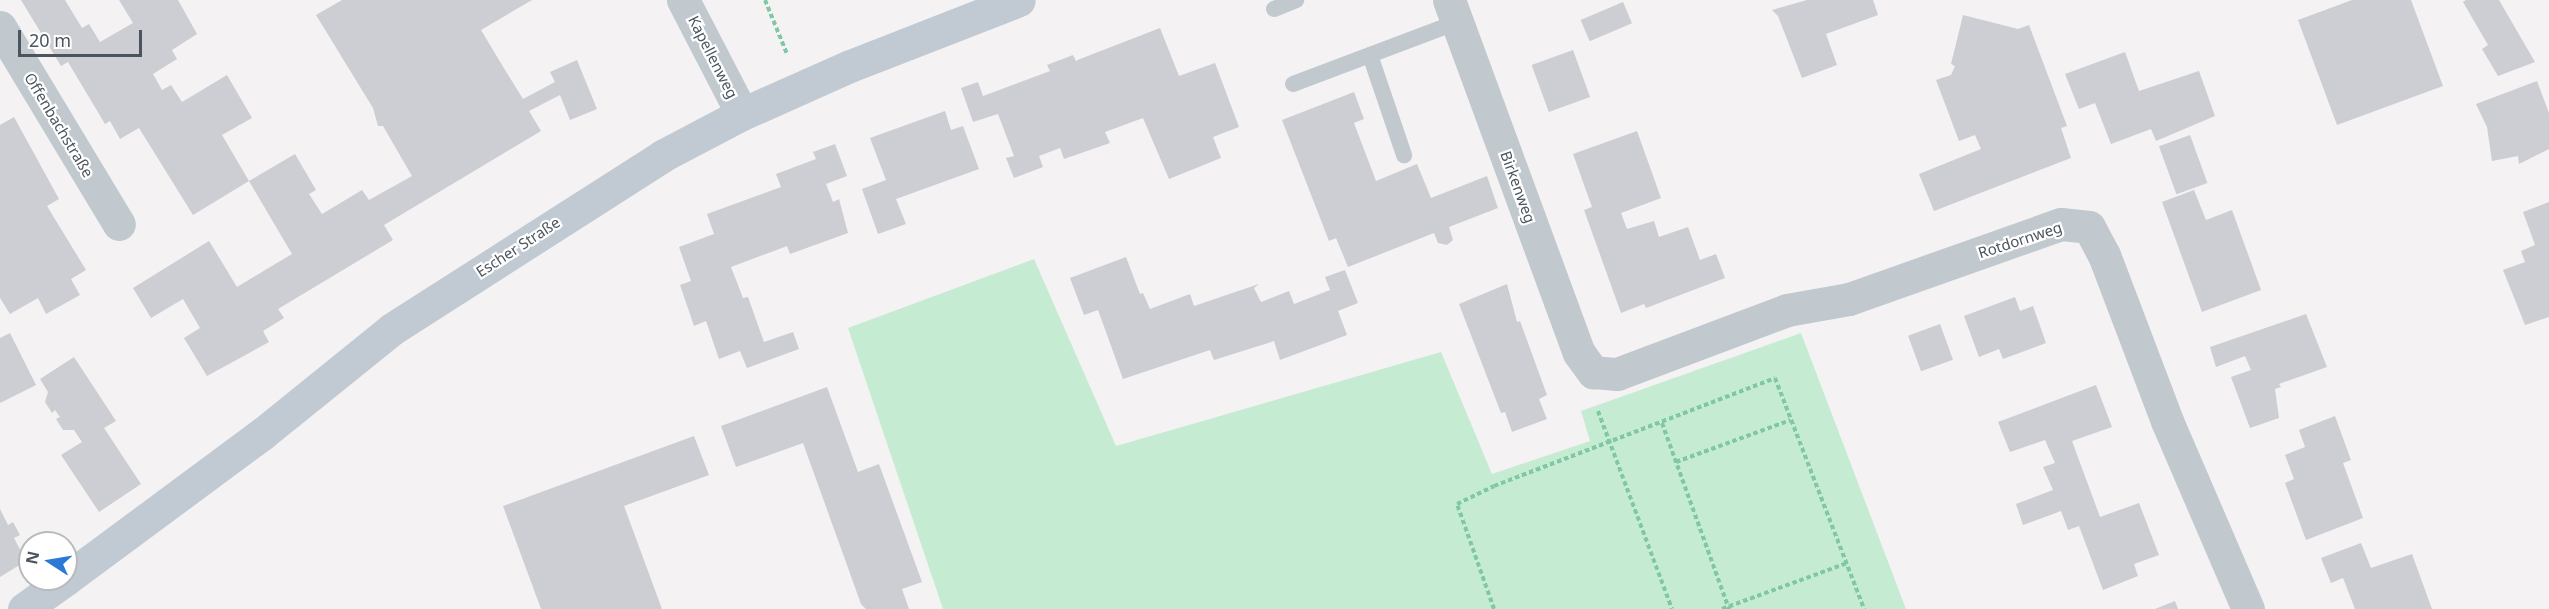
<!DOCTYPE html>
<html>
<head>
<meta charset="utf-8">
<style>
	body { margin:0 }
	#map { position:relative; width:2549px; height:609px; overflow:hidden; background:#f4f2f2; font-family:"Noto Sans",sans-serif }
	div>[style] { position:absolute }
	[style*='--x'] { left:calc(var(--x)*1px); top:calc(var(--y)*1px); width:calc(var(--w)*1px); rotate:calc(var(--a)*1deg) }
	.green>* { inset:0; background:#c5ecd3 }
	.building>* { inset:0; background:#ccced3; transform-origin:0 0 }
	.path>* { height:4px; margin-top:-2px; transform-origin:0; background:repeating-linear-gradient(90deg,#80c7a3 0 4.5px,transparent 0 7.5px) }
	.service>* { height:16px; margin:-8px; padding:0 8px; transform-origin:8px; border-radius:8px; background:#c1c9cf }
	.minor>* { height:33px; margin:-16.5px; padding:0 16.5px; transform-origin:16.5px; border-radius:16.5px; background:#c1c9cf }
	.secondary>* { height:33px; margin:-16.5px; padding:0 16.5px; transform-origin:16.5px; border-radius:16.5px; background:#c1cad3 }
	span { translate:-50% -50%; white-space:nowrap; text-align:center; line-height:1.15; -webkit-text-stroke:4.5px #fff; paint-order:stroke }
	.street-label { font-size:15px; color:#4b555d }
	.north { position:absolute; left:18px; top:531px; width:60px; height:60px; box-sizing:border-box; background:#fff; border:2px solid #b7bbbe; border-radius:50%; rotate:282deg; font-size:16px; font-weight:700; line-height:24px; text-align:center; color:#4b555d }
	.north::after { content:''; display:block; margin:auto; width:21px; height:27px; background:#2b79d4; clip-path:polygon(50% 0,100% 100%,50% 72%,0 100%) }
	.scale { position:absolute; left:18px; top:30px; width:124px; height:27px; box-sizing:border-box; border:3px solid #4b555d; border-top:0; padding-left:8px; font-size:18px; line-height:21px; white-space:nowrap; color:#4b555d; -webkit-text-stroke:4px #fff; paint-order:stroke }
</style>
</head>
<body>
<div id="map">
	<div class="green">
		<div style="clip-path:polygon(1034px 259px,1116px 446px,1441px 352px,1492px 474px,1590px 441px,1581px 411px,1801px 333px,1906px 609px,943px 609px,848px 328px)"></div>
	</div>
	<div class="building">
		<div style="clip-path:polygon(21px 0,65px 0,82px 28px,89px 24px,100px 42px,133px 23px,119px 0,178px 0,197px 34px,172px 50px,177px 59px,153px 74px,162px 90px,171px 85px,182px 102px,227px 75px,252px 118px,222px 135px,249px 181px,193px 215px,139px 128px,120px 139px,110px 121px,105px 124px,68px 62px,61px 66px)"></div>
		<div style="clip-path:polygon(342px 0,532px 0,481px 30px,499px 60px,523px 99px,555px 82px,550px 72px,577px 60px,597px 109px,570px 120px,560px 95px,529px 111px,541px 131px,384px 225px,393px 240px,278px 309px,284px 318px,263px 331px,269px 342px,207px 376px,184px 338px,200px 328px,183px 299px,151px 318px,133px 288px,209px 241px,237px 287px,292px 254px,249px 181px,295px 154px,316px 190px,309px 194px,322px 214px,362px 190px,369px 200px,412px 176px,383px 126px,378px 126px,373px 108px,316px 15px)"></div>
		<div style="clip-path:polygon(1807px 0,1873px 0,1878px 15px,1826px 34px,1837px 65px,1802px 78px,1778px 16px,1772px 10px)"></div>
		<div style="clip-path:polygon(2352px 0,2411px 0,2443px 86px,2337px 125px,2298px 20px)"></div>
		<div style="clip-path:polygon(2466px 0,2499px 0,2535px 62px,2498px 76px,2482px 49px,2488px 45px,2463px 2px)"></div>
		<div style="left:1623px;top:2px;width:23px;height:46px;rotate:67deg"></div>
		<div style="clip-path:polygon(1963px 15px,2018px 29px,2029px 25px,2067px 126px,2061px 128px,2071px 158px,1934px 211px,1919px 174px,1981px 149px,1975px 135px,1959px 141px,1936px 80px,1951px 75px,1955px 66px,1951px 64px)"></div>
		<div style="clip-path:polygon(1160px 28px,1179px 76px,1215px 63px,1239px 127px,1213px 137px,1221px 158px,1169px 179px,1143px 118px,1105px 132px,1110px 143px,1064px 159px,1060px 148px,1039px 156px,1043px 167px,1014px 178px,1006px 158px,1014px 156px,998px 114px,973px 122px,961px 88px,978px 82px,983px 96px,1050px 71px,1047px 65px,1073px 55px,1076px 61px,1080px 59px)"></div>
		<div style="left:1573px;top:50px;width:50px;height:44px;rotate:70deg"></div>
		<div style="clip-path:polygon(2125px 52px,2139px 91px,2199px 71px,2215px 116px,2156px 141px,2151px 129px,2111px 144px,2095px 103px,2079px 109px,2065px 74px)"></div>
		<div style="clip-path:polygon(2537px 81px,2549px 113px,2549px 149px,2519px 164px,2518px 156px,2492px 161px,2487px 127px,2476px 104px)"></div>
		<div style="clip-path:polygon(1354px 92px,1364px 119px,1354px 123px,1376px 181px,1417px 164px,1431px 198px,1487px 176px,1498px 208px,1449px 227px,1453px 240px,1447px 245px,1438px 243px,1434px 233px,1348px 267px,1336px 238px,1329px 241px,1282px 120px)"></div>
		<div style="clip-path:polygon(945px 111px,951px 130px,963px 126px,979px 169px,896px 199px,906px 224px,878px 234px,862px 189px,886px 180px,870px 138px)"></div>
		<div style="clip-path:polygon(14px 117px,59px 199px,47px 206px,86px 270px,71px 279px,80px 295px,46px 314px,38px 298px,10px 314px,0 298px,0 125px)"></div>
		<div style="clip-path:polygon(1637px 131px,1661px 198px,1621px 213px,1627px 229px,1654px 221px,1659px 237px,1688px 227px,1700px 260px,1716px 254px,1725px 278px,1646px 308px,1644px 304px,1621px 313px,1584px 210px,1592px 207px,1573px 154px)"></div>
		<div style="left:2190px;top:135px;width:51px;height:33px;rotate:70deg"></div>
		<div style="clip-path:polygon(835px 144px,847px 176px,826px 184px,833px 202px,839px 199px,848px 233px,790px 254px,787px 246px,731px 267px,743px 298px,748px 297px,764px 342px,793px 332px,799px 349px,747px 368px,740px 351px,719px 359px,706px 321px,694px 326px,680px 285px,691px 281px,679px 247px,714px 234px,707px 214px,781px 187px,776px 174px,816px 159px,813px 152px)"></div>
		<div style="clip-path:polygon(2194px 190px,2206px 220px,2232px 210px,2261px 290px,2202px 312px,2162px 202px)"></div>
		<div style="clip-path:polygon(2549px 202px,2549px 317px,2525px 325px,2503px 270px,2525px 262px,2521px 251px,2535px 245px,2523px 212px)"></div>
		<div style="clip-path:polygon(1126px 257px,1140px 294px,1143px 293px,1150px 309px,1190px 294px,1194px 306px,1259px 284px,1254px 288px,1261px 302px,1289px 291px,1294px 304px,1330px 290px,1325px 277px,1345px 270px,1358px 303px,1338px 311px,1347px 335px,1280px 360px,1274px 341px,1214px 360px,1210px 350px,1123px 379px,1098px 310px,1084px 315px,1070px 278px)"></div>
		<div style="clip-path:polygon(1507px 284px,1517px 322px,1520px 321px,1547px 395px,1539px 399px,1547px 419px,1512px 432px,1505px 412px,1501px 413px,1459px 304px)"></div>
		<div style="clip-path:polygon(2015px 297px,2020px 311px,2033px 306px,2046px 343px,2003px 359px,1999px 349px,1979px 357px,1964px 316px)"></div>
		<div style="clip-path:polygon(2306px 314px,2327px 367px,2279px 384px,2281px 387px,2275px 389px,2279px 418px,2250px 428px,2231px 377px,2251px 370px,2245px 356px,2216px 367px,2210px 347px)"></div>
		<div style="left:1940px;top:324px;width:38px;height:34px;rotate:70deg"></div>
		<div style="clip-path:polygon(10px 333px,36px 385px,0 403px,0 338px)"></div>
		<div style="clip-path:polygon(74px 357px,116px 421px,104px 428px,141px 484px,99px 512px,61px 455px,82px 442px,74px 430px,63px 430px,56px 419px,60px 417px,55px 410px,52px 413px,45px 402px,48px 392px,40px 379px)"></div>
		<div style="clip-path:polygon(2096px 385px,2112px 427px,2072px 441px,2100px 517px,2139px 503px,2159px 555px,2134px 564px,2138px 576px,2103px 590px,2079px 526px,2068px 530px,2061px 511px,2023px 525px,2016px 504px,2053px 490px,2043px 467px,2055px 463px,2045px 440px,2010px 452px,1998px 422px)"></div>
		<div style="clip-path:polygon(827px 387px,858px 472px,879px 464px,922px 582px,902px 589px,909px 609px,866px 609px,861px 604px,803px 443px,736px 467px,721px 426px)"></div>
		<div style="clip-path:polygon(2335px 416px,2351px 460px,2343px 463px,2363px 518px,2306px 540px,2285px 483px,2294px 479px,2285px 455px,2305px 447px,2299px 430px)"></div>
		<div style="clip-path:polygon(694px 436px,709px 475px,624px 506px,662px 609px,541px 609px,503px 506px)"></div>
		<div style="clip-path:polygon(0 509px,8px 525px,13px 522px,20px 535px,14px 538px,26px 561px,0 577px)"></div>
		<div style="clip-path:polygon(2361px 543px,2371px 568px,2412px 554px,2432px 609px,2355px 609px,2343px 578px,2331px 583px,2321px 558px)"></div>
		<div style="clip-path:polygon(2175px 601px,2178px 609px,2155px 609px)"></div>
	</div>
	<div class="path">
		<div style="--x:765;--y:0;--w:58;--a:67.8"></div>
		<div style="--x:1598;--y:411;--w:211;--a:69.5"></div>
		<div style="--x:1662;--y:423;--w:198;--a:70.2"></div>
		<div style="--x:1676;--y:462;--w:122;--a:-20.1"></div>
		<div style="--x:1494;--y:609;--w:111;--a:-109.4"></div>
		<div style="--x:1457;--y:504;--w:41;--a:-25.9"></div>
		<div style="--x:1494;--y:486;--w:301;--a:-21"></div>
		<div style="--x:1775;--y:378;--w:248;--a:68.9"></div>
		<div style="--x:1722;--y:609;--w:133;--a:-20.2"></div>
	</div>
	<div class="service">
		<div style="--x:1274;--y:9;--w:24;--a:-22"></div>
		<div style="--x:1370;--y:55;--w:106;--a:71.2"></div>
		<div style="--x:1293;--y:84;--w:175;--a:-20.7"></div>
	</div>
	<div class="minor">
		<div style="--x:683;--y:0;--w:128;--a:62.6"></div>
		<div style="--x:1449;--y:0;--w:376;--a:69.8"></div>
		<div style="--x:1579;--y:353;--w:24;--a:54"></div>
		<div style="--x:1593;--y:372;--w:24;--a:5"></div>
		<div style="--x:1617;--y:374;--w:182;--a:-20.6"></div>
		<div style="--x:1787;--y:310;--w:63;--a:-10.1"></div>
		<div style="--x:1849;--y:299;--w:225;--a:-19.5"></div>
		<div style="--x:2061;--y:224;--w:28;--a:6"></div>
		<div style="--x:2089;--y:227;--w:32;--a:62"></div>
		<div style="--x:2104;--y:255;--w:178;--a:69.2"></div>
		<div style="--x:2167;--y:421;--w:205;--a:66.7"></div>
		<div style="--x:0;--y:27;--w:230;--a:58.9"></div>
	</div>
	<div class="secondary">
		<div style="--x:66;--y:579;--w:244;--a:-36.5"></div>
		<div style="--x:262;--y:434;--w:167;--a:-38.9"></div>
		<div style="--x:392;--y:329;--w:321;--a:-32.6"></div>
		<div style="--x:662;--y:156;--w:90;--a:-27.7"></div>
		<div style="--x:742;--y:114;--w:118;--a:-24"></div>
		<div style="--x:850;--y:66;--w:181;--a:-21.3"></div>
		<div style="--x:24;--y:609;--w:52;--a:-35.5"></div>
	</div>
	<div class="street-label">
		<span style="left:713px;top:57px;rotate:63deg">Kapellenweg</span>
		<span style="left:59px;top:125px;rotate:59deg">Offenbachstraße</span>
		<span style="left:1518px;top:187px;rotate:70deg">Birkenweg</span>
		<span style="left:2020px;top:240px;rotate:-18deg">Rotdornweg</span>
		<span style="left:518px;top:247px;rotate:-33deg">Escher Straße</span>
	</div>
	<div class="north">N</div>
	<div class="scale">20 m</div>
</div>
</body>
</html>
